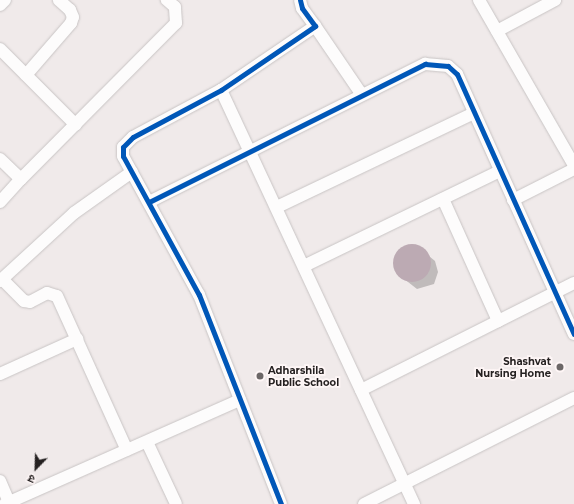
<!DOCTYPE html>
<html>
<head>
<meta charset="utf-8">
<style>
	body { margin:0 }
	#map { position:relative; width:574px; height:504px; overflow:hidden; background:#f0eaea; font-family:Montserrat,"Noto Sans Devanagari",sans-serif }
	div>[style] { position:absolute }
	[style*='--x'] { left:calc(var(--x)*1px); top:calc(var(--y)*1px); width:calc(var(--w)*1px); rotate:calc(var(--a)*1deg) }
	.shadow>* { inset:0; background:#0003 }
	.building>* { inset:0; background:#bcaab3 }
	.round { border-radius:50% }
	.roads { filter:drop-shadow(0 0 1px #c8c4c4) drop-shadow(0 0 1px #c8c4c4) }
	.street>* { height:12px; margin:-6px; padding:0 6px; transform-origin:6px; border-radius:6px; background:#fdfcfc }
	.cycleway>* { height:5px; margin:-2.5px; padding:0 2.5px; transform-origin:2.5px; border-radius:2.5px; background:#0057b8 }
	.dots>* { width:11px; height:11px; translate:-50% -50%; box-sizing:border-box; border:2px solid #fef6f6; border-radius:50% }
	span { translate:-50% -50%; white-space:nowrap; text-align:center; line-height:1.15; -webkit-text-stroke:3.5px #fef6f6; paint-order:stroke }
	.poi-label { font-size:10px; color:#252121; font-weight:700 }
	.right { translate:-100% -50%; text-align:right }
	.left { translate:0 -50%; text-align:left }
	.north { position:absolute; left:16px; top:448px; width:40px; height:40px; -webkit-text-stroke:3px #fef6f6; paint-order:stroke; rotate:203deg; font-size:11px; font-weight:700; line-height:16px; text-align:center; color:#252121 }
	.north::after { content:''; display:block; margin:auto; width:14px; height:18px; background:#252121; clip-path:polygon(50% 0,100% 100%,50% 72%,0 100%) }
</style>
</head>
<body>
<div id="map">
	<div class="shadow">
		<div style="clip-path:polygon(417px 246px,435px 261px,438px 272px,434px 284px,417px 289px,399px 275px,394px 259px,400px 249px)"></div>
	</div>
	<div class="building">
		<div class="round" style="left:393px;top:244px;width:38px;height:38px"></div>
	</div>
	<div class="roads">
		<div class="street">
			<div style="--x:479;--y:0;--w:190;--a:60.1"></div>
			<div style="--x:0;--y:5;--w:7;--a:-45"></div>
			<div style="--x:315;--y:26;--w:83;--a:55.7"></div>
			<div style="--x:497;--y:31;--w:66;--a:-28.1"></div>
			<div style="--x:0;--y:49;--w:107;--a:45"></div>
			<div style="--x:26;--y:75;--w:69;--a:-49.1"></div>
			<div style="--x:71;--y:23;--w:6;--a:-72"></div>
			<div style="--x:73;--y:17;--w:8;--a:-113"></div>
			<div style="--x:70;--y:10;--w:15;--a:-138"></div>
			<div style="--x:221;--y:90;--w:457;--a:65"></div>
			<div style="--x:0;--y:159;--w:29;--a:44"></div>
			<div style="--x:21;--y:179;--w:220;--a:-45.2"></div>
			<div style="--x:176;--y:23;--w:16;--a:-94"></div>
			<div style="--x:175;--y:7;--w:11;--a:-139"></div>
			<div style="--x:443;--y:199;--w:134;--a:65.7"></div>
			<div style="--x:513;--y:200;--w:68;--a:-26.9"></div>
			<div style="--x:0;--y:202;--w:31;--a:-48"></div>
			<div style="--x:149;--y:202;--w:309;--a:-26.6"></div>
			<div style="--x:425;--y:64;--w:23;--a:5"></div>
			<div style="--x:448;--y:66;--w:12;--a:42"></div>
			<div style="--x:457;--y:74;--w:285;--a:65.8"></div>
			<div style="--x:277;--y:207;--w:218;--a:-25.5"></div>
			<div style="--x:304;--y:266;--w:218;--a:-25.9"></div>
			<div style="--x:2;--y:279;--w:31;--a:45"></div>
			<div style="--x:24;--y:301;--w:6;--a:9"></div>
			<div style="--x:30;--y:302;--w:19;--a:-28"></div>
			<div style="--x:47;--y:293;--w:10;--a:17"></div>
			<div style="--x:57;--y:296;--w:169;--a:65.6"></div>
			<div style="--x:0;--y:281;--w:100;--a:-42.6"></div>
			<div style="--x:74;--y:213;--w:71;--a:-35.3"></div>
			<div style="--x:0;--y:374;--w:85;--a:-24.4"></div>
			<div style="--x:361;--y:390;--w:238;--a:-26.7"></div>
			<div style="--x:147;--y:442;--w:68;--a:64.9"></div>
			<div style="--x:0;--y:481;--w:23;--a:67"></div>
			<div style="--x:5;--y:504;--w:257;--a:-23.9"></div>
			<div style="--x:281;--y:504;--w:225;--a:-111.4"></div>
			<div style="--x:199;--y:295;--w:158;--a:-118.7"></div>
			<div style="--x:123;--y:156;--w:9;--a:-90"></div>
			<div style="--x:123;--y:147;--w:14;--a:-45"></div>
			<div style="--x:133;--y:137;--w:100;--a:-28.1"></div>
			<div style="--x:221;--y:90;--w:114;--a:-34.2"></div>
			<div style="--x:315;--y:26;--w:22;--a:-126"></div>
			<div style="--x:302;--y:8;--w:8;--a:-104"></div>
			<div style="--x:364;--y:504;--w:235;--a:-26.8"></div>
		</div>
	</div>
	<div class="cycleway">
		<div style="--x:149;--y:202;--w:309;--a:-26.6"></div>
		<div style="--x:425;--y:64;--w:23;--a:5"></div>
		<div style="--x:448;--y:66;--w:12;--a:42"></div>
		<div style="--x:457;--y:74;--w:285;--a:65.8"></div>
		<div style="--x:281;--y:504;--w:225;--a:-111.4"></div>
		<div style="--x:199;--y:295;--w:158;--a:-118.7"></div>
		<div style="--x:123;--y:156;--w:9;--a:-90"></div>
		<div style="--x:123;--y:147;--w:14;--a:-45"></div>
		<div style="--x:133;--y:137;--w:100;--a:-28.1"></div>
		<div style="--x:221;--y:90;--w:114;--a:-34.2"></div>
		<div style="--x:315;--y:26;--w:22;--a:-126"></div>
		<div style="--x:302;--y:8;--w:8;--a:-104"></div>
	</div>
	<div class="dots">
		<div style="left:560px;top:367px;background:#6c6767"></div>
		<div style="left:260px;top:376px;background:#6c6767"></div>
	</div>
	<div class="poi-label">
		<span class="right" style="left:551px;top:367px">Shashvat<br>Nursing Home</span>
		<span class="left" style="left:268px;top:376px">Adharshila<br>Public School</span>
	</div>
	<div class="north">उ</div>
</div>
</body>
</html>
